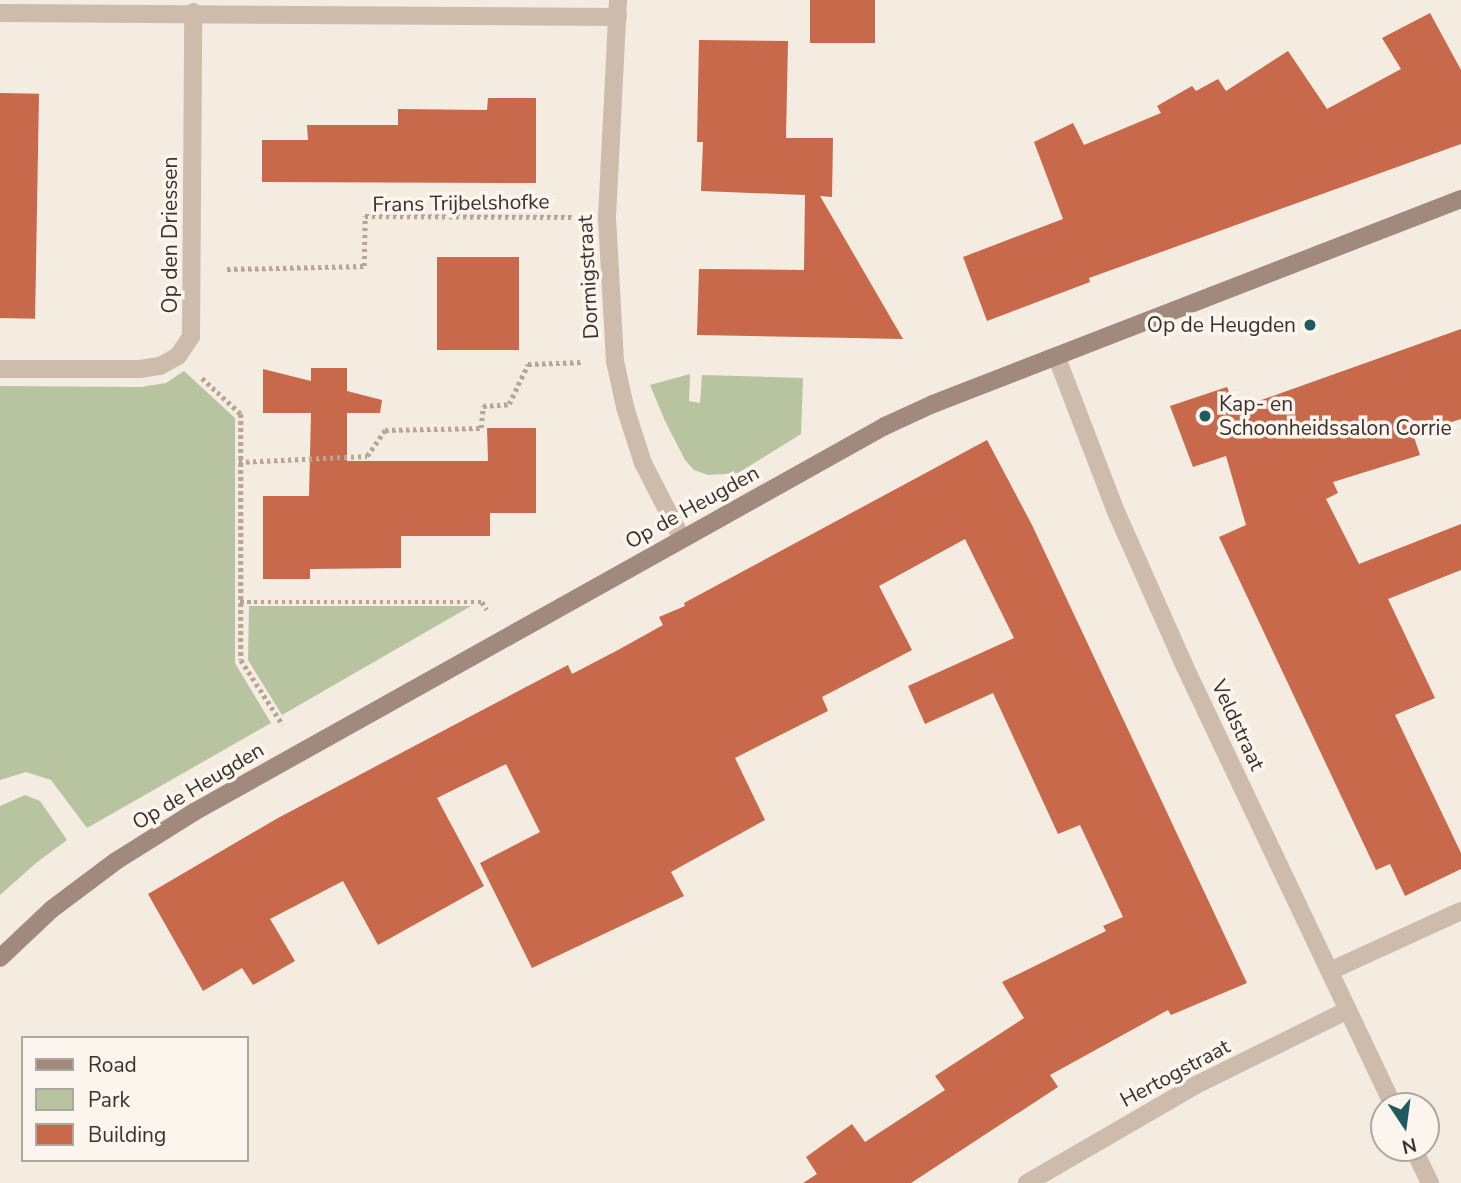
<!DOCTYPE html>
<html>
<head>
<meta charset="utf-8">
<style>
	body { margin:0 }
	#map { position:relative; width:1461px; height:1183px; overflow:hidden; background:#f4ebe1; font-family:"Nunito Sans",sans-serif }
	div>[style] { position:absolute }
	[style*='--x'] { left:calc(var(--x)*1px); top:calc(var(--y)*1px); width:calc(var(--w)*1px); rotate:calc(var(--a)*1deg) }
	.green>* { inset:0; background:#b8c4a0 }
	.building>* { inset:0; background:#c8694b; transform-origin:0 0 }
	.path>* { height:4.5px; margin-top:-2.25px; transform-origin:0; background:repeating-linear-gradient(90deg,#b9a596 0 3.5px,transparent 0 7px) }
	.street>* { height:18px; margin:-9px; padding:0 9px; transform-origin:9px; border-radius:9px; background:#cdbbac }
	.secondary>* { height:18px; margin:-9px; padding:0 9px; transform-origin:9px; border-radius:9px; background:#a18a7d }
	.dots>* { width:19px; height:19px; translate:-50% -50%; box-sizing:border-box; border:4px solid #fbf5ee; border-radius:50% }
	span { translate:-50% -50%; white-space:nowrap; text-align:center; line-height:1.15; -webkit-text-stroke:7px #fbf5ee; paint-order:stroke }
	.street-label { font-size:21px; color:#3b302b }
	.poi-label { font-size:21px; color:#3b302b }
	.right { translate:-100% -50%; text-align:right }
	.left { translate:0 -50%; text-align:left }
	.legend { position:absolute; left:21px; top:1036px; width:228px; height:126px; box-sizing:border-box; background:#fbf5ee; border:2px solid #aea6a0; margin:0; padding:9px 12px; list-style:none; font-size:21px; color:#3b302b }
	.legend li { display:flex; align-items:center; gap:14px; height:35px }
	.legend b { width:35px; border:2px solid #aea6a0 }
	.north { position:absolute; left:1370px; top:1092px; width:70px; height:70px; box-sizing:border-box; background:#fbf5ee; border:2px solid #aea6a0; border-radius:50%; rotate:167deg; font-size:19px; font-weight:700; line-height:28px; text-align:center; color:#3b302b }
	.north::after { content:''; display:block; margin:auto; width:24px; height:32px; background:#1f5a5e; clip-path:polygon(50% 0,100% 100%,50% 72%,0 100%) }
</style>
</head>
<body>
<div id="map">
	<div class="green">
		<div style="clip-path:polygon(184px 371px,235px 418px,235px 663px,271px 723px,87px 828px,51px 780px,26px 772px,0 780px,0 386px,141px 387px,166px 383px)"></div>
		<div style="clip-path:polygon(690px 374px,689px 401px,700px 403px,702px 375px,803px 378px,801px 434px,738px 473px,708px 475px,694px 470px,685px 460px,665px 421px,650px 385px)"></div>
		<div style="clip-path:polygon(249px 606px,471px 606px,282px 715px,248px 660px)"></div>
		<div style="clip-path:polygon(25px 795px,40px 801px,67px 840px,36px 863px,0 895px,0 806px)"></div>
	</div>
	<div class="building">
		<div style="left:810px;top:0;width:65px;height:43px"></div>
		<div style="clip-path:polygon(1430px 13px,1461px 70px,1461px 144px,1089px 278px,1090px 282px,987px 321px,963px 257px,1063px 219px,1034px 142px,1073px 123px,1084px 145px,1161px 113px,1157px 106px,1192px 86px,1196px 91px,1218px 79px,1226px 91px,1288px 51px,1327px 109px,1401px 69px,1382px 38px)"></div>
		<div style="clip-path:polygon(699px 40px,788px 41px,786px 138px,833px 138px,832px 197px,820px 196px,903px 339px,697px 335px,699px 269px,804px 270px,805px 195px,701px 191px,703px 142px,697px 142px)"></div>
		<div style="left:0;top:93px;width:39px;height:225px;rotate:1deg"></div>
		<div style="clip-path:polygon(488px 98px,536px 98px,536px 183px,262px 182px,262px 140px,308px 140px,307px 125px,398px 125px,398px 109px,487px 110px)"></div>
		<div style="left:437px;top:257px;width:82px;height:93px"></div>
		<div style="clip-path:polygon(1461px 329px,1461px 419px,1413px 434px,1420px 455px,1333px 482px,1338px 493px,1326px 499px,1359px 564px,1461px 524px,1461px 570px,1388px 599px,1435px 698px,1395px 715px,1461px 853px,1461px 869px,1405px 896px,1390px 864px,1376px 870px,1219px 537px,1246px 525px,1226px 456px,1193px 467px,1170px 406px,1227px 387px,1236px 409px)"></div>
		<div style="clip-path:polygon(311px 368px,347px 368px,347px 391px,382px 400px,380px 413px,347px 413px,347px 461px,488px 461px,487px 428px,536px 428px,536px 513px,490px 513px,490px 536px,401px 536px,401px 568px,310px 569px,310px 579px,263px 579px,263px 496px,309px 496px,311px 413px,263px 413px,263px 369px,311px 381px)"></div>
		<div style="clip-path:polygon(987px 440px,1032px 525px,1247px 983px,1171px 1015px,1168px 1010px,1050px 1075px,1058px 1087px,911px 1183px,803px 1183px,817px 1174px,806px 1157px,852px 1124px,865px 1142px,945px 1090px,935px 1076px,1024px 1018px,1002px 982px,1106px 931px,1103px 926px,1123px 917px,1080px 825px,1058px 834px,993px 693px,925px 724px,908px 686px,1014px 638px,965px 539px,879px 586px,912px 650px,822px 697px,828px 711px,735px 758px,765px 820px,671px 872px,684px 896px,532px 968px,480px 863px,540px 832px,506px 764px,437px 798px,484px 886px,378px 945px,343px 881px,270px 919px,295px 961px,253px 985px,242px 968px,203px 991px,148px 894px,278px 818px,524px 688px,568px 665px,572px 674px,618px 650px,663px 625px,659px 617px,685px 606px,684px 603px)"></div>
	</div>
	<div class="path">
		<div style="--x:227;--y:269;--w:137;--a:-1.3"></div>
		<div style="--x:364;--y:266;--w:50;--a:-88.9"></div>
		<div style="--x:365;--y:216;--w:210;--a:0.3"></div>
		<div style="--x:202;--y:378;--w:53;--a:42.7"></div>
		<div style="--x:241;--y:414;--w:246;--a:90"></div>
		<div style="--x:241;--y:660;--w:77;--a:57.1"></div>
		<div style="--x:239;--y:462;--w:128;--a:-2.7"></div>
		<div style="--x:367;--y:456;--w:32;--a:-55"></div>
		<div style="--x:385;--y:430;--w:96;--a:-1.2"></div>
		<div style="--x:481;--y:428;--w:22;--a:-85"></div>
		<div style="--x:483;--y:406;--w:26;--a:-4"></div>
		<div style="--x:509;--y:404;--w:44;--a:-64.6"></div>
		<div style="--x:528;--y:364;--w:55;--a:-2.1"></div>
		<div style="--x:240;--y:602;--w:242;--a:0"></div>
		<div style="--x:482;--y:602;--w:9;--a:58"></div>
	</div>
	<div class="street">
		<div style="--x:618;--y:0;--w:218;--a:92.9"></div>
		<div style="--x:607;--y:218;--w:143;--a:86.8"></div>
		<div style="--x:615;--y:361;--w:47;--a:77.7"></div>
		<div style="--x:625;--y:407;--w:59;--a:72.2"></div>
		<div style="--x:643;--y:463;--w:85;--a:62.8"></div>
		<div style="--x:0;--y:13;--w:618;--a:0.37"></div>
		<div style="--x:1057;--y:358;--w:167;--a:69"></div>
		<div style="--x:1117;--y:514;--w:167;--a:66"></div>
		<div style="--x:1185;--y:667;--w:486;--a:64.6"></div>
		<div style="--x:0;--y:369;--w:140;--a:0"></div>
		<div style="--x:140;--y:369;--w:20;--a:-9"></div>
		<div style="--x:160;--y:366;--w:21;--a:-29"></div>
		<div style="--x:178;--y:356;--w:23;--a:-56"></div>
		<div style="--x:191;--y:337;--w:325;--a:-89.6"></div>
		<div style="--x:1330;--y:971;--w:144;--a:-24.6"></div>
		<div style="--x:1413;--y:1148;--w:39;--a:64"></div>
		<div style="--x:1027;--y:1183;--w:195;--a:-30.1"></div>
		<div style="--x:1196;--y:1085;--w:169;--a:-26.3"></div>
	</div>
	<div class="secondary">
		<div style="--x:0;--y:958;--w:71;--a:-43.3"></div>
		<div style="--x:52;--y:909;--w:80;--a:-36.9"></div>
		<div style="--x:116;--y:861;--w:92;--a:-32.1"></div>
		<div style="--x:194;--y:812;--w:792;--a:-29.19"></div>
		<div style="--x:885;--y:426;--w:53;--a:-24.6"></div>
		<div style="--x:933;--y:404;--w:566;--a:-21.22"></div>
	</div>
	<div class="dots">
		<div style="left:1310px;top:325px;background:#1f5a5e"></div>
		<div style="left:1205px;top:416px;background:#1f5a5e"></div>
	</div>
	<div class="street-label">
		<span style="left:461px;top:203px;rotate:-1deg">Frans Trijbelshofke</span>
		<span style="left:170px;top:235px;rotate:-90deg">Op den Driessen</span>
		<span style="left:588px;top:277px;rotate:-93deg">Dormigstraat</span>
		<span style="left:692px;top:507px;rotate:-29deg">Op de Heugden</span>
		<span style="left:1238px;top:725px;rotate:65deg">Veldstraat</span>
		<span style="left:198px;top:786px;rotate:-31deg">Op de Heugden</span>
		<span style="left:1175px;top:1073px;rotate:-28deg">Hertogstraat</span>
	</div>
	<div class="poi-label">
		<span class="right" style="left:1296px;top:325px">Op de Heugden</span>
		<span class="left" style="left:1219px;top:416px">Kap- en<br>Schoonheidssalon Corrie</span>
	</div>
	<ul class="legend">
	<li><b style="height:9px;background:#a18a7d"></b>Road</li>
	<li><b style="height:19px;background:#b8c4a0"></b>Park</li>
	<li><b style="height:19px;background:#c8694b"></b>Building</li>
	</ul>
	<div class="north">N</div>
</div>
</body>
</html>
